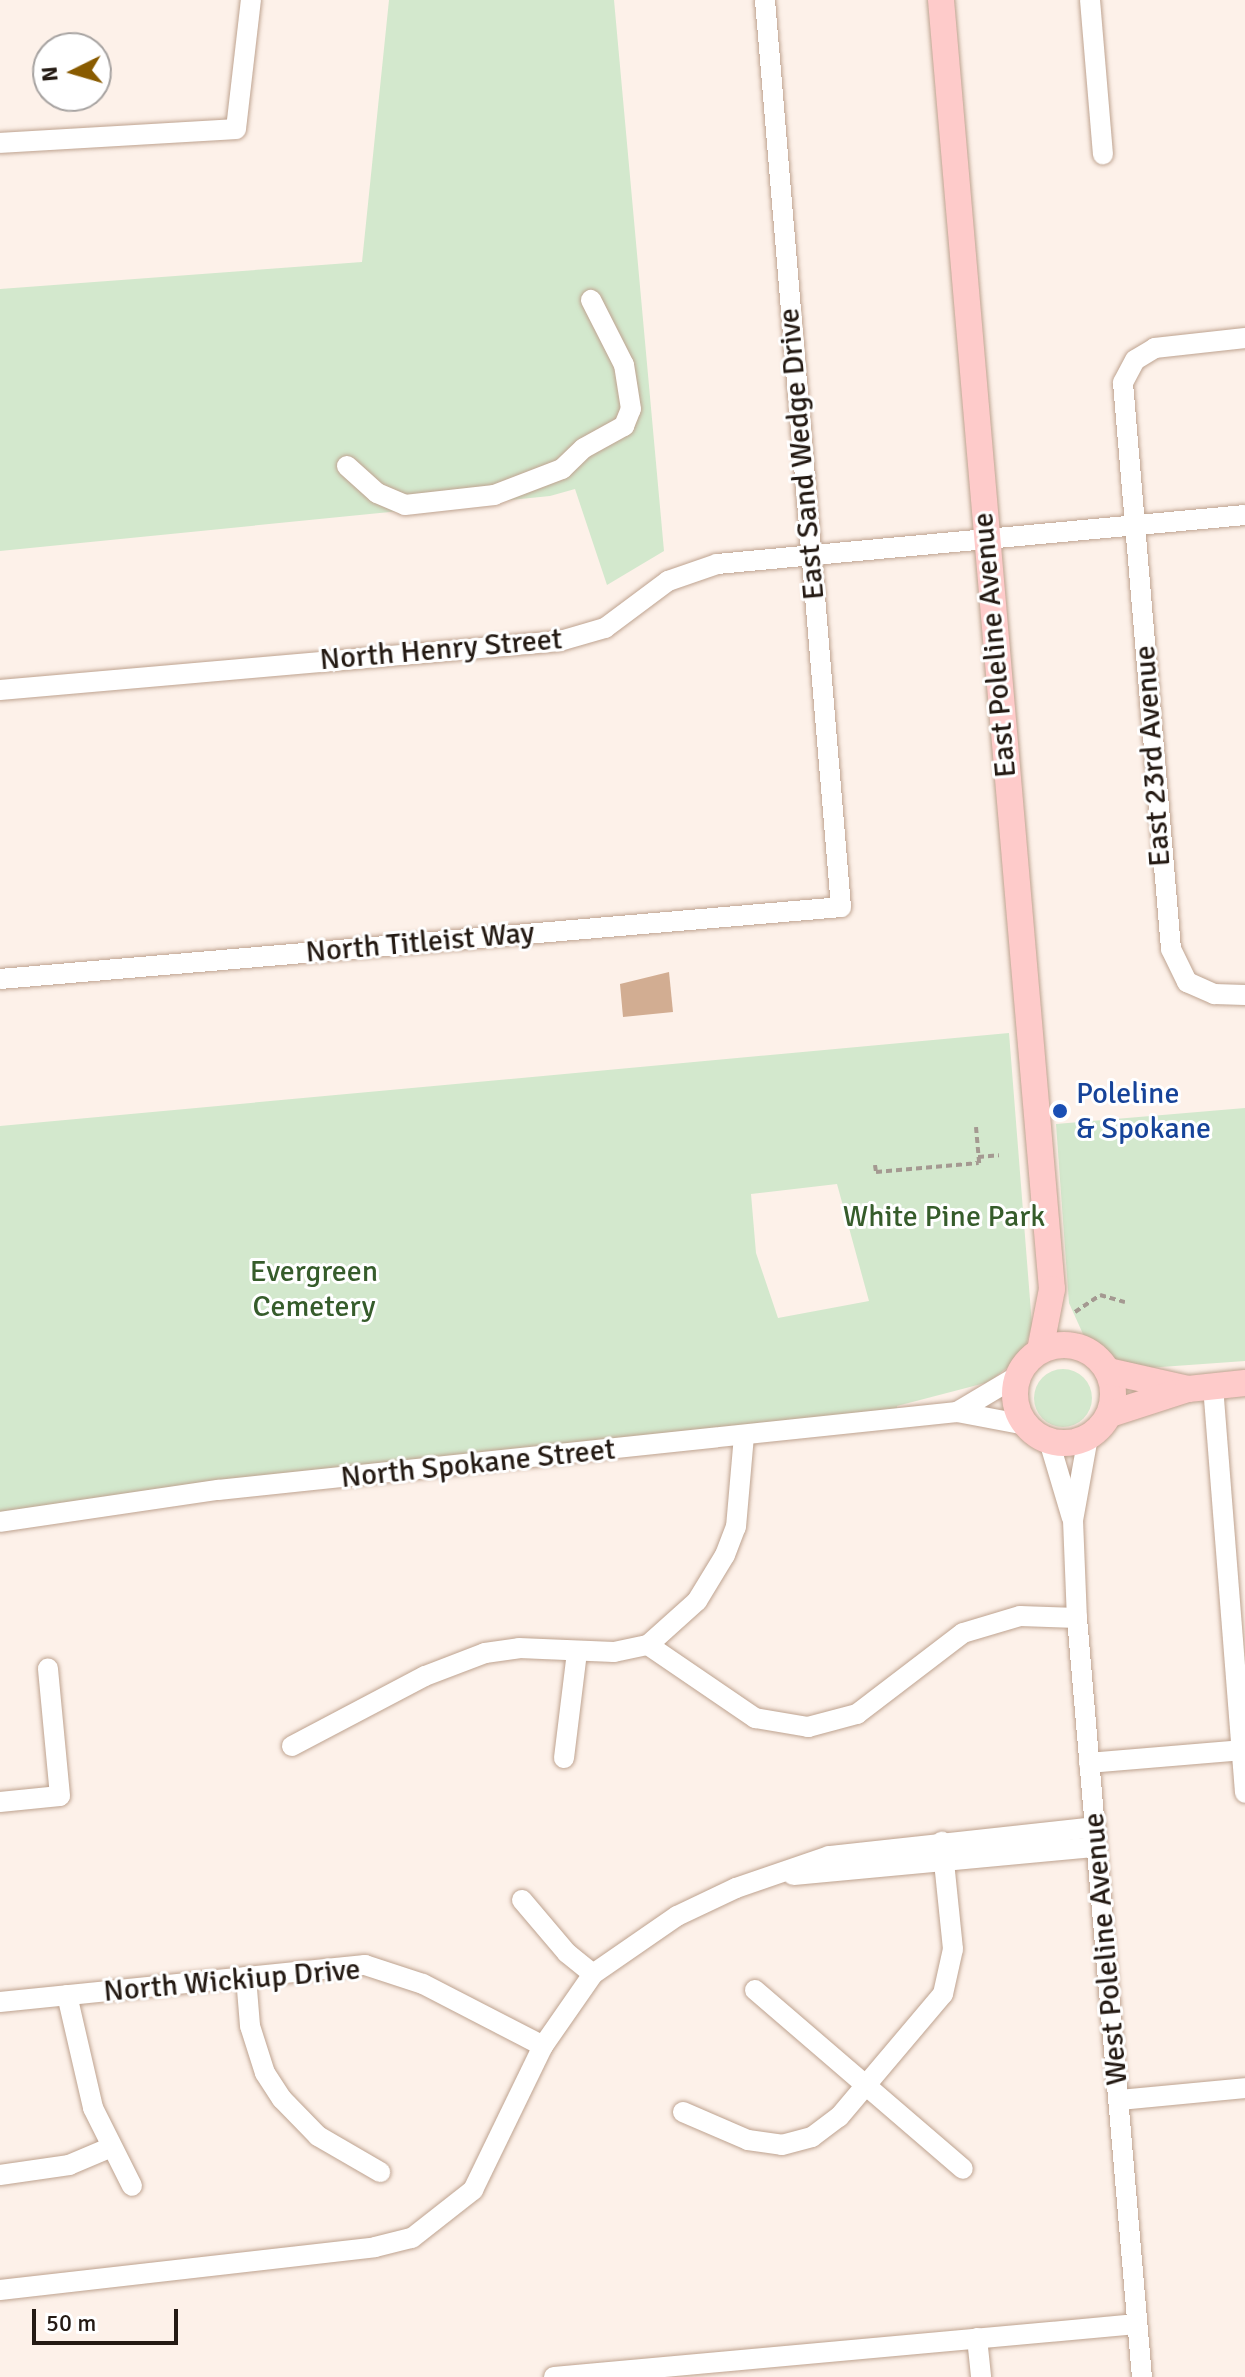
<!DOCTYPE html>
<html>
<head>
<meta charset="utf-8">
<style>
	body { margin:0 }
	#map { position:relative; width:1245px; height:2377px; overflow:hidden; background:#fdf1e9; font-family:Signika,sans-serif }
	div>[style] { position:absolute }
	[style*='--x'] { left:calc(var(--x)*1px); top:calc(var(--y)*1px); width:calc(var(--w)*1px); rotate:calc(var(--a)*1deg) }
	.green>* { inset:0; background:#d3e8cd }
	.round { border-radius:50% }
	.building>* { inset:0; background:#d2ad92 }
	.path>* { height:4px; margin-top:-2px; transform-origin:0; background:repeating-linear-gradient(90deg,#a49991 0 6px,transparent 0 10px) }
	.roads { filter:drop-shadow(0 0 2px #bea390) drop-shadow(0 0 2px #bea390) }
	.minor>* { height:20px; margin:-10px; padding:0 10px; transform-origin:10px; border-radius:10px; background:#fff }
	.major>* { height:26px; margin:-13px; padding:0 13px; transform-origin:13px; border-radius:13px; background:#fecbca }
	.major>.ring { margin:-13px; padding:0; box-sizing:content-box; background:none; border:26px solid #fecbca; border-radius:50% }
	.dots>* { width:22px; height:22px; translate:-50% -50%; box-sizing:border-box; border:4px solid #fff; border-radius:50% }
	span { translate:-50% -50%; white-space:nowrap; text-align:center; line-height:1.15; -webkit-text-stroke:6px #fff; paint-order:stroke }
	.street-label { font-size:30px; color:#241a13 }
	.transit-label { font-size:30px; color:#164399 }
	.left { translate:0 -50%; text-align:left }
	.park-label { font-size:30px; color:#365c2b }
	.north { position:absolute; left:32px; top:32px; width:80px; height:80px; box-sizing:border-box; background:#fff; border:2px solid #a7a3a1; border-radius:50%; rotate:265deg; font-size:22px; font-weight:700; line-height:32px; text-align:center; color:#241a13 }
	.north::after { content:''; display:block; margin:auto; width:28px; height:36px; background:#895b00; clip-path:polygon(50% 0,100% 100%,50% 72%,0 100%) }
	.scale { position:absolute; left:32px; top:2309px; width:146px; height:36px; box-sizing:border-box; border:4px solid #241a13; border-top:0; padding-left:10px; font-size:24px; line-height:28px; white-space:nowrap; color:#241a13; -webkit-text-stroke:6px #fff; paint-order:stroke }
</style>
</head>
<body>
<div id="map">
	<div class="green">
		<div style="clip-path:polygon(389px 0,614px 0,664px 551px,607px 585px,575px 489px,550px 496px,0 551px,0 289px,362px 262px)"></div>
		<div style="clip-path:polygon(evenodd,1009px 1033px,1032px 1325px,1023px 1355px,989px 1382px,897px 1406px,898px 1417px,0 1522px,0 1126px,1009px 1033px,837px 1184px,869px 1301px,778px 1318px,756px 1253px,751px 1194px,837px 1184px)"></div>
		<div style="clip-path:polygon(1245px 1108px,1245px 1361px,1133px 1369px,1109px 1360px,1083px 1334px,1069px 1303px,1056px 1124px)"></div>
		<div class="round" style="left:1034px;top:1369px;width:58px;height:58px"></div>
	</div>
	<div class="building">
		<div style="clip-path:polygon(669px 972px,673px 1012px,623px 1017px,620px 984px)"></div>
	</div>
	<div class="path">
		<div style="--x:976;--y:1127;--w:38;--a:85"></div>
		<div style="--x:978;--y:1157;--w:21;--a:-5"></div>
		<div style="--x:875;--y:1165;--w:7;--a:82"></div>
		<div style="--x:876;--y:1172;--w:103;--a:-5"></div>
		<div style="--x:1075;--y:1312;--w:30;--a:-34"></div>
		<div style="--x:1100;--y:1295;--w:26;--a:16"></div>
	</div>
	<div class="roads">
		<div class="minor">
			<div style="--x:1090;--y:0;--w:155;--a:85.2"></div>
			<div style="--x:0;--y:143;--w:236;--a:-3.4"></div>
			<div style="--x:236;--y:129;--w:130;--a:-83.4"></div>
			<div style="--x:1245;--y:338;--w:91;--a:173.7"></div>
			<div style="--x:1155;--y:348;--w:23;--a:149"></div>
			<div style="--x:1135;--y:360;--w:26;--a:118"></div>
			<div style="--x:1123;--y:383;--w:568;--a:85.15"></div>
			<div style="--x:1171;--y:949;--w:37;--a:64"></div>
			<div style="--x:1187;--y:982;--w:30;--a:24"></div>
			<div style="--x:1214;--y:994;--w:31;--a:2"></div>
			<div style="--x:347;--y:466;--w:40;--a:42"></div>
			<div style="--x:377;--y:493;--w:30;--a:23"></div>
			<div style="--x:405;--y:505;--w:90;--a:-6.4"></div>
			<div style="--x:494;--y:495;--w:73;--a:-20.9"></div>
			<div style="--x:562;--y:469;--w:30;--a:-44"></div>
			<div style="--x:584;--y:448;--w:46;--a:-28.8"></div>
			<div style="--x:624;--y:426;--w:18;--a:-68"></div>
			<div style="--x:631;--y:409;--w:45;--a:-99"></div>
			<div style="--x:624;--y:365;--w:73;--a:-116.9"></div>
			<div style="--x:0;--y:690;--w:562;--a:-5"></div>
			<div style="--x:560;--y:641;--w:47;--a:-16.1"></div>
			<div style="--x:605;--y:628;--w:79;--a:-36.7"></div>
			<div style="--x:668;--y:581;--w:52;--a:-19.1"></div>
			<div style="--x:717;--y:564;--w:530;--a:-5.3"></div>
			<div style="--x:0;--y:979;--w:844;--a:-4.89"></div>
			<div style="--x:841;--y:907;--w:910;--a:-94.79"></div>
			<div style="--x:1213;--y:1386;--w:408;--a:85.5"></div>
			<div style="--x:957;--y:1412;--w:72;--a:-30.8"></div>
			<div style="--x:1088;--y:1437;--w:84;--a:100.2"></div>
			<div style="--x:1073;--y:1520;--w:98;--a:87.7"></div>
			<div style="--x:1077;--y:1618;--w:762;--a:85.11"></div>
			<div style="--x:1049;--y:1441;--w:80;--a:73.4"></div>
			<div style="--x:0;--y:1522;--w:220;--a:-8.4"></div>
			<div style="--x:218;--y:1490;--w:743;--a:-6.03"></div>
			<div style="--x:957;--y:1412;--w:70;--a:10.7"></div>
			<div style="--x:648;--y:1645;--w:130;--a:34.3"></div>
			<div style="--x:755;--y:1718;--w:54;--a:9.6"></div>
			<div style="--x:808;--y:1727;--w:51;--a:-14.9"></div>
			<div style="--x:857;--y:1714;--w:133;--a:-37.4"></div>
			<div style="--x:963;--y:1633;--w:59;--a:-16.6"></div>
			<div style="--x:1020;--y:1616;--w:57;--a:2"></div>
			<div style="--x:292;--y:1746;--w:150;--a:-27.8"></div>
			<div style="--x:425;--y:1676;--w:64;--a:-21"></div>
			<div style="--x:485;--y:1653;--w:34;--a:-8"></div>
			<div style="--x:519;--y:1648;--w:95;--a:2.4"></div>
			<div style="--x:614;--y:1652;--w:35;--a:-12"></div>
			<div style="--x:648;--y:1645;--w:66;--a:-41.9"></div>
			<div style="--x:697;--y:1601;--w:54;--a:-58.7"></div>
			<div style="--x:725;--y:1555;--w:30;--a:-69"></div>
			<div style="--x:736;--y:1527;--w:91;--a:-85"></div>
			<div style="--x:564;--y:1758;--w:107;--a:-83"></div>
			<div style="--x:1089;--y:1763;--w:157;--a:-4.8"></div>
			<div style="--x:0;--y:1802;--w:60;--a:-5.7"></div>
			<div style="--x:60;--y:1796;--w:128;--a:-95.4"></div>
			<div style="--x:793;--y:1875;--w:305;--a:-5.3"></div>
			<div style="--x:522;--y:1900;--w:70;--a:49.7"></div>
			<div style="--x:567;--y:1953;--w:33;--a:39"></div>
			<div style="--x:246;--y:1977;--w:49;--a:85.3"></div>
			<div style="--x:250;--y:2026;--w:49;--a:72.3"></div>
			<div style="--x:265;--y:2073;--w:31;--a:57"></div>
			<div style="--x:282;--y:2099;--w:52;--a:45.8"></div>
			<div style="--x:318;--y:2136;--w:72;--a:30.1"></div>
			<div style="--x:755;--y:1990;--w:274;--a:40.7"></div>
			<div style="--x:67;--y:1995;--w:116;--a:77"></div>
			<div style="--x:93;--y:2108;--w:87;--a:63.4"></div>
			<div style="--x:0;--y:2002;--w:367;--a:-5.8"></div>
			<div style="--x:365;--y:1965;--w:61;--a:18.1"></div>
			<div style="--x:423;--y:1984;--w:135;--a:27.3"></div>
			<div style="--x:1119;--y:2100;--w:127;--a:-5.4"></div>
			<div style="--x:683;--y:2112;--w:71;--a:23.3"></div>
			<div style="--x:748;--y:2140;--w:34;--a:8"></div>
			<div style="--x:782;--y:2145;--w:31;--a:-15"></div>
			<div style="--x:812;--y:2137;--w:34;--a:-37"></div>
			<div style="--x:839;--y:2117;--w:161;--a:-49.8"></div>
			<div style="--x:943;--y:1994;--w:46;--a:-77.5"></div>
			<div style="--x:953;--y:1949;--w:108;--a:-95.9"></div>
			<div style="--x:0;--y:2175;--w:70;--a:-8.2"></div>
			<div style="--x:69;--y:2165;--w:43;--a:-23"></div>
			<div style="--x:0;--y:2290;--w:377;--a:-6.5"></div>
			<div style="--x:375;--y:2247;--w:38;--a:-14"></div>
			<div style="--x:412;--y:2238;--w:78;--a:-38.2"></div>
			<div style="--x:473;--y:2190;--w:160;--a:-64.1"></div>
			<div style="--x:543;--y:2046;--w:88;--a:-55.2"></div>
			<div style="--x:593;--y:1974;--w:102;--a:-34.6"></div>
			<div style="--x:677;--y:1916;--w:65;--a:-25.4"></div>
			<div style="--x:736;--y:1888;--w:98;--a:-19"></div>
			<div style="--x:829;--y:1856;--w:268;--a:-6.2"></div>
			<div style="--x:977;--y:2338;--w:39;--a:84"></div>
			<div style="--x:554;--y:2377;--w:585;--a:-5.19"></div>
		</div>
		<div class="major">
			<div style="--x:941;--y:0;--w:1294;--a:85.08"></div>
			<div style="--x:1052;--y:1289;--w:63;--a:101"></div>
			<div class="ring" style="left:1015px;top:1345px;width:72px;height:72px"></div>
			<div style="--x:1108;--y:1371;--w:82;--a:12.7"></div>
			<div style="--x:1110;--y:1414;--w:82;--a:-17.8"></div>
			<div style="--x:1188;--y:1389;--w:57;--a:-6"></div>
		</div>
	</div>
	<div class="dots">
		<div style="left:1060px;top:1111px;background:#1a4fb4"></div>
	</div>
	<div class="street-label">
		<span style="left:802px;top:454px;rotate:-95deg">East Sand Wedge Drive</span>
		<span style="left:995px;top:645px;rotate:-95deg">East Poleline Avenue</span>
		<span style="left:441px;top:650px;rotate:-5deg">North Henry Street</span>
		<span style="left:1153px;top:756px;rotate:-94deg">East 23rd Avenue</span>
		<span style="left:420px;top:943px;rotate:-5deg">North Titleist Way</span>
		<span style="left:478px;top:1464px;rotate:-6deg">North Spokane Street</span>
		<span style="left:1106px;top:1949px;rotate:-95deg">West Poleline Avenue</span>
		<span style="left:232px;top:1981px;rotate:-5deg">North Wickiup Drive</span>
	</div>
	<div class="transit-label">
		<span class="left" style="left:1076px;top:1111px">Poleline<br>&amp; Spokane</span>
	</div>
	<div class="park-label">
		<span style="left:944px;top:1217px">White Pine Park</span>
		<span style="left:314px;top:1289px">Evergreen<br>Cemetery</span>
	</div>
	<div class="north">N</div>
	<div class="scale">50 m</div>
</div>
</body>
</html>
